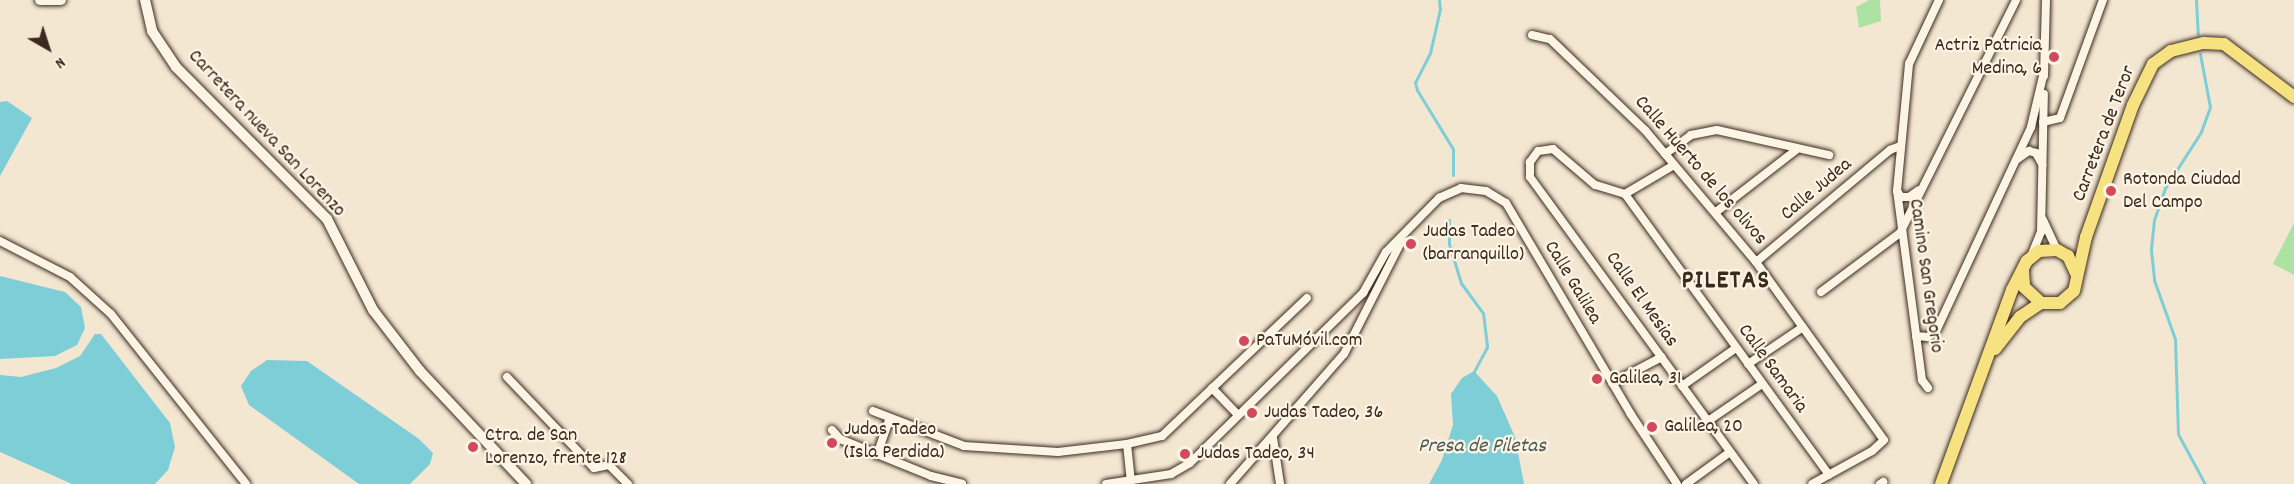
<!DOCTYPE html>
<html>
<head>
<meta charset="utf-8">
<style>
	body { margin:0 }
	#map { position:relative; width:2294px; height:484px; overflow:hidden; background:#f4e7d2; font-family:Dekko,sans-serif }
	div>[style] { position:absolute }
	[style*='--x'] { left:calc(var(--x)*1px); top:calc(var(--y)*1px); width:calc(var(--w)*1px); rotate:calc(var(--a)*1deg) }
	.green>* { inset:0; background:#aee2a3 }
	.water>* { inset:0; background:#7dced7 }
	.stream>* { height:3px; margin:-1.5px; padding:0 1.5px; transform-origin:1.5px; border-radius:1.5px; background:#7dced7 }
	.roads { filter:drop-shadow(0 0 2px #3b2a1e) drop-shadow(0 0 2px #3b2a1e) }
	.street>* { height:8px; margin:-4px; padding:0 4px; transform-origin:4px; border-radius:4px; background:#fcf5e5 }
	.secondary>* { height:10px; margin:-5px; padding:0 5px; transform-origin:5px; border-radius:5px; background:#fcf5e5 }
	.primary>* { height:12px; margin:-6px; padding:0 6px; transform-origin:6px; border-radius:6px; background:#f7e281 }
	.dots>* { width:16px; height:16px; translate:-50% -50%; box-sizing:border-box; border:3px solid #fcf5e5; border-radius:50% }
	span { translate:-50% -50%; white-space:nowrap; text-align:center; line-height:1.15; -webkit-text-stroke:4.5px #fcf5e5; paint-order:stroke }
	.poi-label { font-size:20px; color:#3b2a1e }
	.right { translate:-100% -50%; text-align:right }
	.left { translate:0 -50%; text-align:left }
	.street-label { font-size:20px; color:#3b2a1e }
	.water-label { font-size:21px; color:#4f5b56; font-style:italic }
	.district-label { font-size:26px; color:#3b2a1e; font-weight:700; letter-spacing:1.5px }
	.north { position:absolute; left:18px; top:18px; width:60px; height:60px; -webkit-text-stroke:4px #fcf5e5; paint-order:stroke; rotate:141deg; font-size:16px; font-weight:700; line-height:24px; text-align:center; color:#3b2a1e }
	.north::after { content:''; display:block; margin:auto; width:21px; height:27px; background:#3b2a1e; clip-path:polygon(50% 0,100% 100%,50% 72%,0 100%) }
</style>
</head>
<body>
<div id="map">
	<div class="green">
		<div style="clip-path:polygon(1869px 0,1880px 0,1881px 21px,1859px 28px,1856px 7px)"></div>
		<div style="clip-path:polygon(2294px 223px,2294px 275px,2273px 264px)"></div>
	</div>
	<div class="water">
		<div style="clip-path:polygon(7px 101px,32px 118px,0 176px,0 102px)"></div>
		<div style="clip-path:polygon(0 276px,65px 292px,81px 307px,85px 328px,77px 345px,55px 356px,0 359px)"></div>
		<div style="clip-path:polygon(95px 334px,101px 334px,170px 423px,175px 447px,168px 470px,155px 484px,72px 484px,0 452px,0 375px,21px 377px,56px 368px,80px 356px)"></div>
		<div style="clip-path:polygon(267px 360px,307px 361px,419px 439px,433px 453px,430px 464px,410px 484px,359px 484px,249px 405px,241px 386px,251px 371px)"></div>
		<div style="clip-path:polygon(1474px 371px,1497px 396px,1515px 437px,1524px 484px,1429px 484px,1442px 460px,1453px 425px,1451px 394px,1462px 378px)"></div>
	</div>
	<div class="stream">
		<div style="--x:1439;--y:0;--w:9;--a:84"></div>
		<div style="--x:1440;--y:9;--w:45;--a:102.8"></div>
		<div style="--x:1430;--y:53;--w:33;--a:117"></div>
		<div style="--x:1415;--y:82;--w:8;--a:76"></div>
		<div style="--x:1417;--y:90;--w:69;--a:58.6"></div>
		<div style="--x:1453;--y:149;--w:26;--a:90"></div>
		<div style="--x:2196;--y:0;--w:34;--a:87"></div>
		<div style="--x:2200;--y:54;--w:54;--a:79.3"></div>
		<div style="--x:2210;--y:107;--w:27;--a:110"></div>
		<div style="--x:2201;--y:132;--w:67;--a:122.7"></div>
		<div style="--x:2165;--y:188;--w:34;--a:109"></div>
		<div style="--x:2154;--y:220;--w:30;--a:96"></div>
		<div style="--x:2151;--y:250;--w:30;--a:84"></div>
		<div style="--x:2154;--y:280;--w:63;--a:70.4"></div>
		<div style="--x:2175;--y:339;--w:95;--a:88.2"></div>
		<div style="--x:2178;--y:434;--w:57;--a:61.6"></div>
		<div style="--x:1449;--y:220;--w:24;--a:90"></div>
		<div style="--x:1449;--y:244;--w:41;--a:72.9"></div>
		<div style="--x:1461;--y:283;--w:37;--a:54"></div>
		<div style="--x:1483;--y:313;--w:34;--a:83"></div>
		<div style="--x:1487;--y:347;--w:27;--a:118"></div>
	</div>
	<div class="roads">
		<div class="street">
			<div style="--x:1532;--y:35;--w:18;--a:13"></div>
			<div style="--x:1550;--y:39;--w:132;--a:43.8"></div>
			<div style="--x:1645;--y:130;--w:172;--a:49.9"></div>
			<div style="--x:1756;--y:262;--w:219;--a:54.3"></div>
			<div style="--x:1884;--y:440;--w:16;--a:137"></div>
			<div style="--x:1872;--y:451;--w:68;--a:151.2"></div>
			<div style="--x:2044;--y:76;--w:76;--a:-88.5"></div>
			<div style="--x:2043;--y:122;--w:17;--a:-13"></div>
			<div style="--x:2060;--y:118;--w:126;--a:-70"></div>
			<div style="--x:1665;--y:154;--w:32;--a:-36"></div>
			<div style="--x:1691;--y:135;--w:26;--a:-11"></div>
			<div style="--x:1717;--y:130;--w:115;--a:12.6"></div>
			<div style="--x:2016;--y:160;--w:16;--a:-35"></div>
			<div style="--x:2029;--y:151;--w:7;--a:16"></div>
			<div style="--x:2036;--y:153;--w:13;--a:61"></div>
			<div style="--x:1674;--y:165;--w:57;--a:149.4"></div>
			<div style="--x:1625;--y:194;--w:31;--a:-163"></div>
			<div style="--x:1595;--y:185;--w:55;--a:-139.4"></div>
			<div style="--x:1553;--y:149;--w:15;--a:172"></div>
			<div style="--x:1538;--y:151;--w:14;--a:126"></div>
			<div style="--x:1530;--y:162;--w:15;--a:90"></div>
			<div style="--x:1530;--y:177;--w:380;--a:53.9"></div>
			<div style="--x:1897;--y:191;--w:7;--a:56"></div>
			<div style="--x:1901;--y:197;--w:8;--a:0"></div>
			<div style="--x:1909;--y:197;--w:12;--a:-35"></div>
			<div style="--x:1625;--y:194;--w:347;--a:54"></div>
			<div style="--x:1716;--y:212;--w:101;--a:-37.8"></div>
			<div style="--x:2043;--y:220;--w:33;--a:65"></div>
			<div style="--x:0;--y:241;--w:79;--a:27.2"></div>
			<div style="--x:70;--y:277;--w:55;--a:42.1"></div>
			<div style="--x:111;--y:314;--w:217;--a:51.5"></div>
			<div style="--x:2032;--y:254;--w:24;--a:-68"></div>
			<div style="--x:2041;--y:232;--w:138;--a:-88.8"></div>
			<div style="--x:1756;--y:262;--w:175;--a:-39.9"></div>
			<div style="--x:1890;--y:150;--w:11;--a:-22"></div>
			<div style="--x:1821;--y:292;--w:99;--a:-36.8"></div>
			<div style="--x:1900;--y:233;--w:260;--a:-63.5"></div>
			<div style="--x:1916;--y:336;--w:12;--a:5"></div>
			<div style="--x:1928;--y:337;--w:12;--a:-42"></div>
			<div style="--x:1937;--y:329;--w:223;--a:-65"></div>
			<div style="--x:2031;--y:127;--w:57;--a:-76.7"></div>
			<div style="--x:1748;--y:364;--w:66;--a:-33.9"></div>
			<div style="--x:507;--y:377;--w:126;--a:46.3"></div>
			<div style="--x:594;--y:468;--w:15;--a:-11"></div>
			<div style="--x:609;--y:465;--w:27;--a:45"></div>
			<div style="--x:1612;--y:383;--w:56;--a:-27.5"></div>
			<div style="--x:1682;--y:386;--w:66;--a:-35.1"></div>
			<div style="--x:1212;--y:388;--w:36;--a:46"></div>
			<div style="--x:1928;--y:388;--w:10;--a:-127"></div>
			<div style="--x:1922;--y:380;--w:191;--a:-97.5"></div>
			<div style="--x:1897;--y:191;--w:128;--a:-84.6"></div>
			<div style="--x:1909;--y:64;--w:71;--a:-64.9"></div>
			<div style="--x:873;--y:411;--w:97;--a:21"></div>
			<div style="--x:964;--y:446;--w:94;--a:3.7"></div>
			<div style="--x:1058;--y:452;--w:69;--a:-6.6"></div>
			<div style="--x:1127;--y:444;--w:36;--a:-13"></div>
			<div style="--x:1162;--y:436;--w:200;--a:-43.6"></div>
			<div style="--x:1708;--y:421;--w:65;--a:-34.4"></div>
			<div style="--x:832;--y:430;--w:12;--a:48"></div>
			<div style="--x:840;--y:439;--w:98;--a:22.1"></div>
			<div style="--x:931;--y:476;--w:32;--a:14"></div>
			<div style="--x:1273;--y:438;--w:47;--a:81.3"></div>
			<div style="--x:1127;--y:444;--w:37;--a:84"></div>
			<div style="--x:877;--y:455;--w:39;--a:-71"></div>
			<div style="--x:1106;--y:484;--w:66;--a:-8.7"></div>
			<div style="--x:1171;--y:474;--w:22;--a:-30"></div>
			<div style="--x:1190;--y:463;--w:243;--a:-44.5"></div>
			<div style="--x:1363;--y:293;--w:47;--a:-60.7"></div>
			<div style="--x:1386;--y:252;--w:76;--a:-45.5"></div>
			<div style="--x:1439;--y:198;--w:24;--a:-24"></div>
			<div style="--x:1461;--y:188;--w:25;--a:7"></div>
			<div style="--x:1486;--y:191;--w:23;--a:31"></div>
			<div style="--x:1506;--y:203;--w:244;--a:59.4"></div>
			<div style="--x:1630;--y:413;--w:85;--a:56.5"></div>
			<div style="--x:1230;--y:484;--w:173;--a:-48.8"></div>
			<div style="--x:1344;--y:354;--w:128;--a:-63"></div>
			<div style="--x:1686;--y:484;--w:54;--a:-36"></div>
			<div style="--x:1880;--y:484;--w:4;--a:-34"></div>
		</div>
		<div class="secondary">
			<div style="--x:40;--y:0;--w:21;--a:0"></div>
			<div style="--x:145;--y:0;--w:32;--a:77"></div>
			<div style="--x:152;--y:31;--w:43;--a:56.3"></div>
			<div style="--x:176;--y:67;--w:214;--a:45.2"></div>
			<div style="--x:327;--y:219;--w:102;--a:63.2"></div>
			<div style="--x:373;--y:310;--w:77;--a:52.4"></div>
			<div style="--x:420;--y:371;--w:155;--a:46.8"></div>
		</div>
		<div class="primary">
			<div style="--x:2023;--y:271;--w:16;--a:86"></div>
			<div style="--x:2024;--y:287;--w:23;--a:43"></div>
			<div style="--x:2041;--y:303;--w:19;--a:0"></div>
			<div style="--x:2060;--y:303;--w:18;--a:-41"></div>
			<div style="--x:2074;--y:291;--w:55;--a:-77.5"></div>
			<div style="--x:2086;--y:237;--w:140;--a:-70.4"></div>
			<div style="--x:2133;--y:105;--w:46;--a:-64"></div>
			<div style="--x:2153;--y:64;--w:22;--a:-36"></div>
			<div style="--x:2171;--y:51;--w:34;--a:-14"></div>
			<div style="--x:2204;--y:43;--w:20;--a:3"></div>
			<div style="--x:2224;--y:44;--w:88;--a:37.1"></div>
			<div style="--x:1995;--y:349;--w:41;--a:-52"></div>
			<div style="--x:2020;--y:317;--w:25;--a:-34"></div>
			<div style="--x:1941;--y:484;--w:207;--a:-69.9"></div>
			<div style="--x:2012;--y:290;--w:33;--a:-63"></div>
			<div style="--x:2027;--y:261;--w:16;--a:-40"></div>
			<div style="--x:2039;--y:251;--w:18;--a:-3"></div>
			<div style="--x:2057;--y:250;--w:13;--a:29"></div>
			<div style="--x:2068;--y:256;--w:21;--a:65"></div>
		</div>
	</div>
	<div class="dots">
		<div style="left:2054px;top:57px;background:#d1495b"></div>
		<div style="left:2111px;top:191px;background:#d1495b"></div>
		<div style="left:1411px;top:244px;background:#d1495b"></div>
		<div style="left:1244px;top:341px;background:#d1495b"></div>
		<div style="left:1597px;top:379px;background:#d1495b"></div>
		<div style="left:1252px;top:413px;background:#d1495b"></div>
		<div style="left:1652px;top:427px;background:#d1495b"></div>
		<div style="left:832px;top:443px;background:#d1495b"></div>
		<div style="left:473px;top:447px;background:#d1495b"></div>
		<div style="left:1185px;top:454px;background:#d1495b"></div>
	</div>
	<div class="poi-label">
		<span class="right" style="left:2042px;top:58px">Actriz Patricia<br>Medina, 6</span>
		<span class="left" style="left:2123px;top:192px">Rotonda Ciudad<br>Del Campo</span>
		<span class="left" style="left:1423px;top:244px">Judas Tadeo<br>(barranquillo)</span>
		<span class="left" style="left:1256px;top:341px">PaTuMóvil.com</span>
		<span class="left" style="left:1609px;top:379px">Galilea, 31</span>
		<span class="left" style="left:1264px;top:413px">Judas Tadeo, 36</span>
		<span class="left" style="left:1664px;top:427px">Galilea, 20</span>
		<span class="left" style="left:844px;top:442px">Judas Tadeo<br>(Isla Perdida)</span>
		<span class="left" style="left:485px;top:448px">Ctra. de San<br>Lorenzo, frente 128</span>
		<span class="left" style="left:1197px;top:454px">Judas Tadeo, 34</span>
	</div>
	<div class="street-label">
		<span style="left:266px;top:134px;rotate:47deg">Carretera nueva San Lorenzo</span>
		<span style="left:2105px;top:134px;rotate:-69deg">Carretera de Teror</span>
		<span style="left:1700px;top:171px;rotate:49deg">Calle Huerto de los olivos</span>
		<span style="left:1817px;top:190px;rotate:-40deg">Calle Judea</span>
		<span style="left:1925px;top:276px;rotate:82deg">Camino San Gregorio</span>
		<span style="left:1572px;top:283px;rotate:59deg">Calle Galilea</span>
		<span style="left:1641px;top:300px;rotate:55deg">Calle El Mesias</span>
		<span style="left:1772px;top:369px;rotate:54deg">Calle Samaria</span>
	</div>
	<div class="water-label">
		<span style="left:1482px;top:447px">Presa de Piletas</span>
	</div>
	<div class="district-label">
		<span style="left:1726px;top:282px">PILETAS</span>
	</div>
	<div class="north">N</div>
</div>
</body>
</html>
